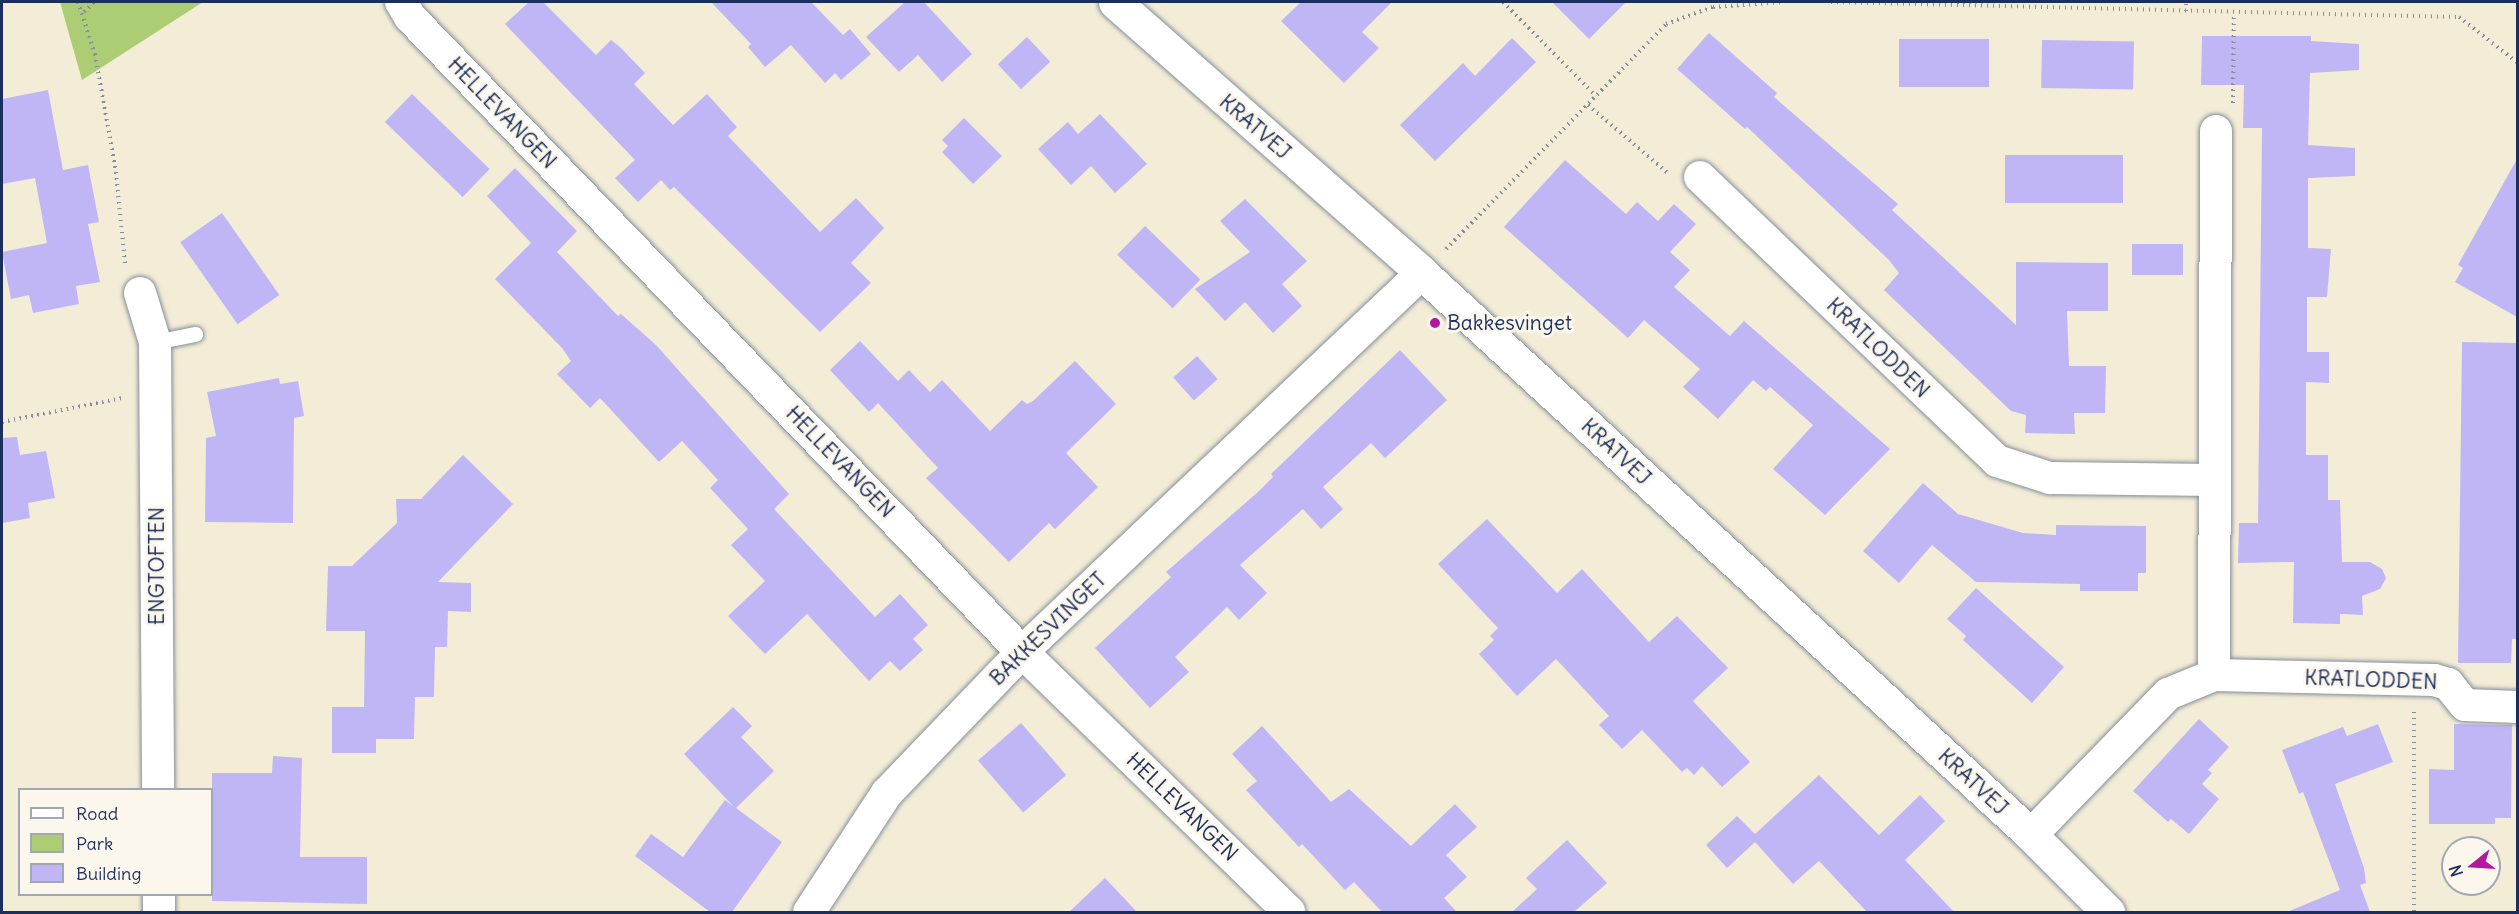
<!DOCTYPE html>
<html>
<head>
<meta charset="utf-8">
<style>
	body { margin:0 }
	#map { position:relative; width:2519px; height:914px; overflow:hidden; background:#f3edd7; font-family:Delius,sans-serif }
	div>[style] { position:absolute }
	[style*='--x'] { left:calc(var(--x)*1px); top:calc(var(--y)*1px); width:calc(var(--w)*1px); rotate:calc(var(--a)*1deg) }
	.green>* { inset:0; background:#adcd75 }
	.building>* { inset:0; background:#c0b6f5; transform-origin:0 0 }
	.path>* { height:4px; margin-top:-2px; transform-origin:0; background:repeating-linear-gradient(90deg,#878e9a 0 1.5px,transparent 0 6px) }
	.roads { filter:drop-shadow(0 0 2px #878e9a) drop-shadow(0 0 2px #878e9a) }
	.service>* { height:15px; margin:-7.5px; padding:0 7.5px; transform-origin:7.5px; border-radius:7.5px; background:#fff }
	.minor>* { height:32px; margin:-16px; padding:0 16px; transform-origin:16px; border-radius:16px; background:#fff }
	.tertiary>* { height:33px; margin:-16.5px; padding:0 16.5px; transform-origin:16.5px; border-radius:16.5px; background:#fff }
	.dots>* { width:16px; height:16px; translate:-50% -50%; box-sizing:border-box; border:3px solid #fbf7ec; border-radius:50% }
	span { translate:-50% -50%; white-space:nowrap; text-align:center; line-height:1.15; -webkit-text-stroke:6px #fbf7ec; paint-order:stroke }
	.street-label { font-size:21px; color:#1b2f5e }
	.poi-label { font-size:21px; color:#1b2f5e }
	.left { translate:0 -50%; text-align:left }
	.frame { position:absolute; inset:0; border:3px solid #1b2f5e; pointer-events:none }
	.legend { position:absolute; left:18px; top:788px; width:195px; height:108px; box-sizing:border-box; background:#fbf7ec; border:2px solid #a1a7b3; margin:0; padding:8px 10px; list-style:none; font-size:18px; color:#1b2f5e }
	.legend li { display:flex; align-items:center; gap:12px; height:30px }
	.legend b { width:30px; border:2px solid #a1a7b3 }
	.north { position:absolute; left:2441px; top:836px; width:60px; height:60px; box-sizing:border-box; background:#fbf7ec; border:2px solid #a1a7b3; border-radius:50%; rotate:252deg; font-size:16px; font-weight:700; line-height:24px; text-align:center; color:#1b2f5e }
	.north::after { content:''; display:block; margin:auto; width:21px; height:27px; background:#b5179e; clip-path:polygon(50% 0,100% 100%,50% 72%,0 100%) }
</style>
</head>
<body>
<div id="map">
	<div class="green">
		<div style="clip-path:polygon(60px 2px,203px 2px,82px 80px)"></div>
	</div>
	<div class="building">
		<div style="clip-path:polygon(529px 2px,543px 2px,596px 55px,611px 40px,620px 47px,645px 73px,634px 84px,673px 125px,707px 94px,737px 127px,728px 136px,820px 232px,856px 198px,884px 228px,851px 263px,871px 283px,820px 332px,674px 187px,670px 190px,661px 180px,638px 202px,615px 178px,635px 160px,505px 24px)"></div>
		<div style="clip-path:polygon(711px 2px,811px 2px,843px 35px,850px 29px,871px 54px,841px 80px,835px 73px,825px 83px,791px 45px,765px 67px,748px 47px,751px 44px)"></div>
		<div style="clip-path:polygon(905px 2px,924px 2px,972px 54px,942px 82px,918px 55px,899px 72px,866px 37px)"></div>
		<div style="clip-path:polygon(1301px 2px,1392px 2px,1362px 32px,1379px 48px,1344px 83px,1281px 21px)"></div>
		<div style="clip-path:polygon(1552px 2px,1626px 2px,1589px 39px)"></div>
		<div style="clip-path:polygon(1709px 33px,1777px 93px,1774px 97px,1898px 204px,1892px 210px,2016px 325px,2016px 262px,2108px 263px,2108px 311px,2067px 311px,2069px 366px,2106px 366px,2105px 413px,2074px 413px,2075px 434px,2025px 433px,2026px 415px,2011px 411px,1884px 290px,1899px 273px,1889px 260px,1747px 127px,1745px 129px,1677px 69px)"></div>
		<div style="clip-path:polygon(2202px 36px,2311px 36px,2311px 41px,2359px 44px,2359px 70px,2310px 73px,2308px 145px,2355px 148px,2355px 176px,2308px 178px,2308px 248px,2331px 249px,2327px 297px,2307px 297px,2307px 352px,2329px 352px,2329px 383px,2306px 382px,2306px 455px,2328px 455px,2328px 500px,2340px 500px,2342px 562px,2370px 562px,2382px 569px,2386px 578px,2380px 589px,2362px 596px,2363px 615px,2340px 614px,2340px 624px,2293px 623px,2294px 562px,2238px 563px,2239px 523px,2258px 523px,2262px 128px,2243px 128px,2244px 85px,2201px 85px)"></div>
		<div style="left:1027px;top:37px;width:34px;height:40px;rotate:47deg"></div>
		<div style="clip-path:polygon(1512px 38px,1536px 62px,1435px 161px,1400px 125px,1463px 63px,1475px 76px)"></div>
		<div style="left:1899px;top:39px;width:90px;height:48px"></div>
		<div style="left:2042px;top:40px;width:92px;height:48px;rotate:1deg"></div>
		<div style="clip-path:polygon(48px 90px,63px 170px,88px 165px,99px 222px,88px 224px,100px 282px,76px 286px,79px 304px,33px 313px,29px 295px,11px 299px,2px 252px,47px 243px,35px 178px,2px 184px,2px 99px)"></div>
		<div style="left:412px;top:94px;width:108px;height:39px;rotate:44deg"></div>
		<div style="clip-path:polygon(1100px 114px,1147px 164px,1115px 193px,1091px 166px,1071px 185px,1038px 149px,1068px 122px,1078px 134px)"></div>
		<div style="clip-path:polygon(964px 118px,1002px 156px,973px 184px,942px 152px,948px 146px,942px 140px)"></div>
		<div style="left:2005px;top:155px;width:118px;height:48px"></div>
		<div style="clip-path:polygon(2517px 159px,2517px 317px,2455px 282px,2463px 268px,2458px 265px)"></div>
		<div style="clip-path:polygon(1565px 160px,1626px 214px,1637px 202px,1658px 221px,1674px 204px,1696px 224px,1670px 252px,1690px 270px,1674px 287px,1730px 336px,1744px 321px,1890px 449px,1825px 515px,1773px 469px,1813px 425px,1770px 387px,1766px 391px,1753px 380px,1718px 419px,1683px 387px,1700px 369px,1644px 320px,1628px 338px,1504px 227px)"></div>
		<div style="clip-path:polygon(515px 168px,577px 231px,557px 252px,618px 316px,621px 314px,656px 345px,789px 494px,774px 509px,875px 617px,900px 594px,928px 625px,913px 639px,923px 650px,900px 671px,890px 661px,869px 681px,807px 614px,765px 654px,728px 616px,765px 581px,731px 545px,748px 529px,710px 488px,718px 480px,682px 441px,659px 462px,600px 398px,590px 408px,557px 374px,571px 361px,562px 348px,495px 279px,531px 243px,487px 196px)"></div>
		<div style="clip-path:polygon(1245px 199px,1307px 261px,1282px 284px,1302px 306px,1273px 333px,1245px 302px,1225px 321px,1195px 289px,1250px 252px,1220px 221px)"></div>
		<div style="left:222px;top:213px;width:100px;height:51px;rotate:55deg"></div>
		<div style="left:1145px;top:226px;width:77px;height:40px;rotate:44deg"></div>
		<div style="left:2132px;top:244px;width:51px;height:31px"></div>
		<div style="clip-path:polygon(860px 341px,898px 381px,909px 370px,930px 392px,942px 380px,990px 431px,1022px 400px,1027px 404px,1033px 401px,1075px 361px,1116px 404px,1066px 453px,1098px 487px,1055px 529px,1049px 523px,1009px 562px,926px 478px,938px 468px,878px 403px,869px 412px,830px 370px)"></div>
		<div style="clip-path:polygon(2462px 342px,2517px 343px,2517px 639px,2512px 639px,2511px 663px,2458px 663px)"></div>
		<div style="clip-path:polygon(1400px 350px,1447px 400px,1385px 458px,1371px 443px,1323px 487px,1343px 509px,1321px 529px,1303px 509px,1240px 565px,1267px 593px,1239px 620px,1227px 607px,1175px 657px,1189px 672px,1150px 708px,1095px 648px,1171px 577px,1166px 572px,1258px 492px,1273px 477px,1271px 474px)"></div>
		<div style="left:1197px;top:356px;width:31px;height:32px;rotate:48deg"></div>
		<div style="clip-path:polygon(279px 378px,280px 384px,298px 381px,304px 416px,294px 418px,293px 523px,205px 522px,206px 438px,216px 436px,207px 392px)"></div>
		<div style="clip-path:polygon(17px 437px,20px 455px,46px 451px,55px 498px,28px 503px,30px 518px,2px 523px,2px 438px)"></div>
		<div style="clip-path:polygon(463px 455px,513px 504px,438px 582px,471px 583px,471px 612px,448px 611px,447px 647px,435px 647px,434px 697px,415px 697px,414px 739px,376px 739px,376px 753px,332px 753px,332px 707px,364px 707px,365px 631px,326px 631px,328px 566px,352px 566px,397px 523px,396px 499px,421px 499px)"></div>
		<div style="clip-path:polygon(1923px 483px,1958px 514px,2023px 533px,2056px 535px,2056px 525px,2146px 526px,2146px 573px,2138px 573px,2138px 591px,2080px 591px,2080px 584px,1976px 582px,1932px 545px,1899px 583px,1863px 551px)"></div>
		<div style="clip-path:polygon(1487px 519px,1557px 593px,1582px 569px,1649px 642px,1677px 616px,1728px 668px,1693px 701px,1750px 762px,1722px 787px,1702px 766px,1694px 775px,1687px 768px,1682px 772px,1642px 730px,1622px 749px,1599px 725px,1609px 716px,1556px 659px,1517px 696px,1479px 654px,1494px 640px,1490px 636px,1498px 628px,1438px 564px)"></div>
		<div style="clip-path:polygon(1976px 588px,2064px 667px,2032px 703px,1963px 640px,1966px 636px,1947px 619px)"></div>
		<div style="clip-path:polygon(733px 707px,752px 726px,741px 737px,774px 771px,736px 808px,782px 842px,732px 912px,710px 912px,635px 856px,651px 834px,683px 857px,725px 800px,734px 807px,684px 754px)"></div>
		<div style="clip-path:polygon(2199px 719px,2229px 747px,2208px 770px,2212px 773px,2202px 784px,2219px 799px,2189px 834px,2171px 819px,2168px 822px,2133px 791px)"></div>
		<div style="left:1021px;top:723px;width:69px;height:57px;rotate:49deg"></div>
		<div style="clip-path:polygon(2378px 724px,2393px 762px,2335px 784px,2364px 868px,2366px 883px,2360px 885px,2370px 912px,2287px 912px,2340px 890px,2303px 792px,2299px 794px,2282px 750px,2343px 727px,2347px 736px)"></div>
		<div style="clip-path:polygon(2454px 724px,2512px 725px,2511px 818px,2495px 818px,2495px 824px,2429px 824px,2429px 769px,2454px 770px)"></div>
		<div style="clip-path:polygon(1262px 726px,1331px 802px,1349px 789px,1411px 846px,1455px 804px,1477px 827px,1446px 855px,1467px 877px,1444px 898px,1457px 912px,1382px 912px,1354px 882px,1345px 890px,1302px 844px,1299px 847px,1246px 790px,1257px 781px,1232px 754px)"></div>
		<div style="clip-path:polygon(273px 756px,302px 758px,300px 857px,367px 857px,367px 904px,212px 901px,212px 773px,272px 773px)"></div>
		<div style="clip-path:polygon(1819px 775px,1879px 835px,1920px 795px,1945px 821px,1905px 860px,1954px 912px,1867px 912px,1819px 861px,1793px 884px,1755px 842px,1727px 868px,1706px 845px,1737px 816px,1755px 834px)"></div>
		<div style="clip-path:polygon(1567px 840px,1607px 883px,1574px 912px,1512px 912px,1537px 889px,1526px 878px)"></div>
		<div style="clip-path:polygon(1105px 878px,1137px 912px,1069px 912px)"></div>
	</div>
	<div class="path">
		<div style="--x:78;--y:2;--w:55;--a:71.9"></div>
		<div style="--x:95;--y:54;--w:120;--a:79.9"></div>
		<div style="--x:116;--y:172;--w:92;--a:84.4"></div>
		<div style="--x:1503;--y:2;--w:132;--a:45.3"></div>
		<div style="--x:1831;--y:2;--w:628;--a:1.37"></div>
		<div style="--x:2459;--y:17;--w:75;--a:37.9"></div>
		<div style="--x:2186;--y:11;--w:9;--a:-90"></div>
		<div style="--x:84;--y:12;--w:14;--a:-45"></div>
		<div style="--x:2233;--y:103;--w:90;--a:-89.4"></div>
		<div style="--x:1588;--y:105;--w:106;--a:40.4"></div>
		<div style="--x:1446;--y:249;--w:315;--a:-45.6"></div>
		<div style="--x:1666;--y:24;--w:50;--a:-19.9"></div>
		<div style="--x:1713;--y:7;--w:71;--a:-4"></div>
		<div style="--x:2;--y:422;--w:122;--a:-11.3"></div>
		<div style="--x:2414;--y:712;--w:200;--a:90"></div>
	</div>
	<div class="roads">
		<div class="service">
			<div style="--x:155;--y:342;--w:41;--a:-11.3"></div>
		</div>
		<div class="minor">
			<div style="--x:401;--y:2;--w:17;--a:59"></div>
			<div style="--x:410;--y:17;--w:882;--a:46.06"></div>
			<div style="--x:1022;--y:652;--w:373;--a:44.2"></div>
			<div style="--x:1700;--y:177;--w:411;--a:43.7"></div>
			<div style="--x:1997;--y:461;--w:56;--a:17.8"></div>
			<div style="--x:2050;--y:478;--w:165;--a:0.7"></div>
			<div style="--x:140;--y:293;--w:51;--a:73"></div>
			<div style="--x:155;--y:342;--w:448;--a:89.6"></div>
			<div style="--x:2214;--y:675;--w:544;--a:-89.79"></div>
			<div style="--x:2031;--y:835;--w:197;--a:-45.8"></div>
			<div style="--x:2168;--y:694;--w:50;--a:-22.4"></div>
			<div style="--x:2214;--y:675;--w:220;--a:1.3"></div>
			<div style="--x:2434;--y:680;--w:15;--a:16"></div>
			<div style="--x:2448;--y:684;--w:27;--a:51"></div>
			<div style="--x:2465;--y:705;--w:53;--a:2.2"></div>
			<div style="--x:159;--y:894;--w:18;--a:90"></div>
			<div style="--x:809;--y:912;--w:142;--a:-56.8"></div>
			<div style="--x:887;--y:793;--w:195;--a:-46.2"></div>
			<div style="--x:1022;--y:652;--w:551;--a:-43.46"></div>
		</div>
		<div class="tertiary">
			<div style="--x:1115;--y:2;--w:409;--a:41.4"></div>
			<div style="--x:1422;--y:273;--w:823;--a:42.69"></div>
			<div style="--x:2027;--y:831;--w:115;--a:45"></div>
		</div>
	</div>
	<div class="dots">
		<div style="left:1435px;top:323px;background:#b5179e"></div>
	</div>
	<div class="street-label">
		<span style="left:502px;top:113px;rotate:46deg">HELLEVANGEN</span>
		<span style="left:1255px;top:127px;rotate:41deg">KRATVEJ</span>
		<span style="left:1878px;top:348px;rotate:44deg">KRATLODDEN</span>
		<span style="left:1616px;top:452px;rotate:43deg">KRATVEJ</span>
		<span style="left:840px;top:462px;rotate:46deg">HELLEVANGEN</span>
		<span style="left:157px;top:566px;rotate:-90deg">ENGTOFTEN</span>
		<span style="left:1048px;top:629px;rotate:-44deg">BAKKESVINGET</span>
		<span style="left:2371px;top:680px;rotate:2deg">KRATLODDEN</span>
		<span style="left:1973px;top:782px;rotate:43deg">KRATVEJ</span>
		<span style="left:1182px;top:807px;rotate:44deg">HELLEVANGEN</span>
	</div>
	<div class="poi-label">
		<span class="left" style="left:1447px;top:323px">Bakkesvinget</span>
	</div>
	<div class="frame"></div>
	<ul class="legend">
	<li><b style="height:8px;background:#fff"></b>Road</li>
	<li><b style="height:16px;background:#adcd75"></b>Park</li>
	<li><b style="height:16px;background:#c0b6f5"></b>Building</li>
	</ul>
	<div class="north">N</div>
</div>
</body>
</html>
